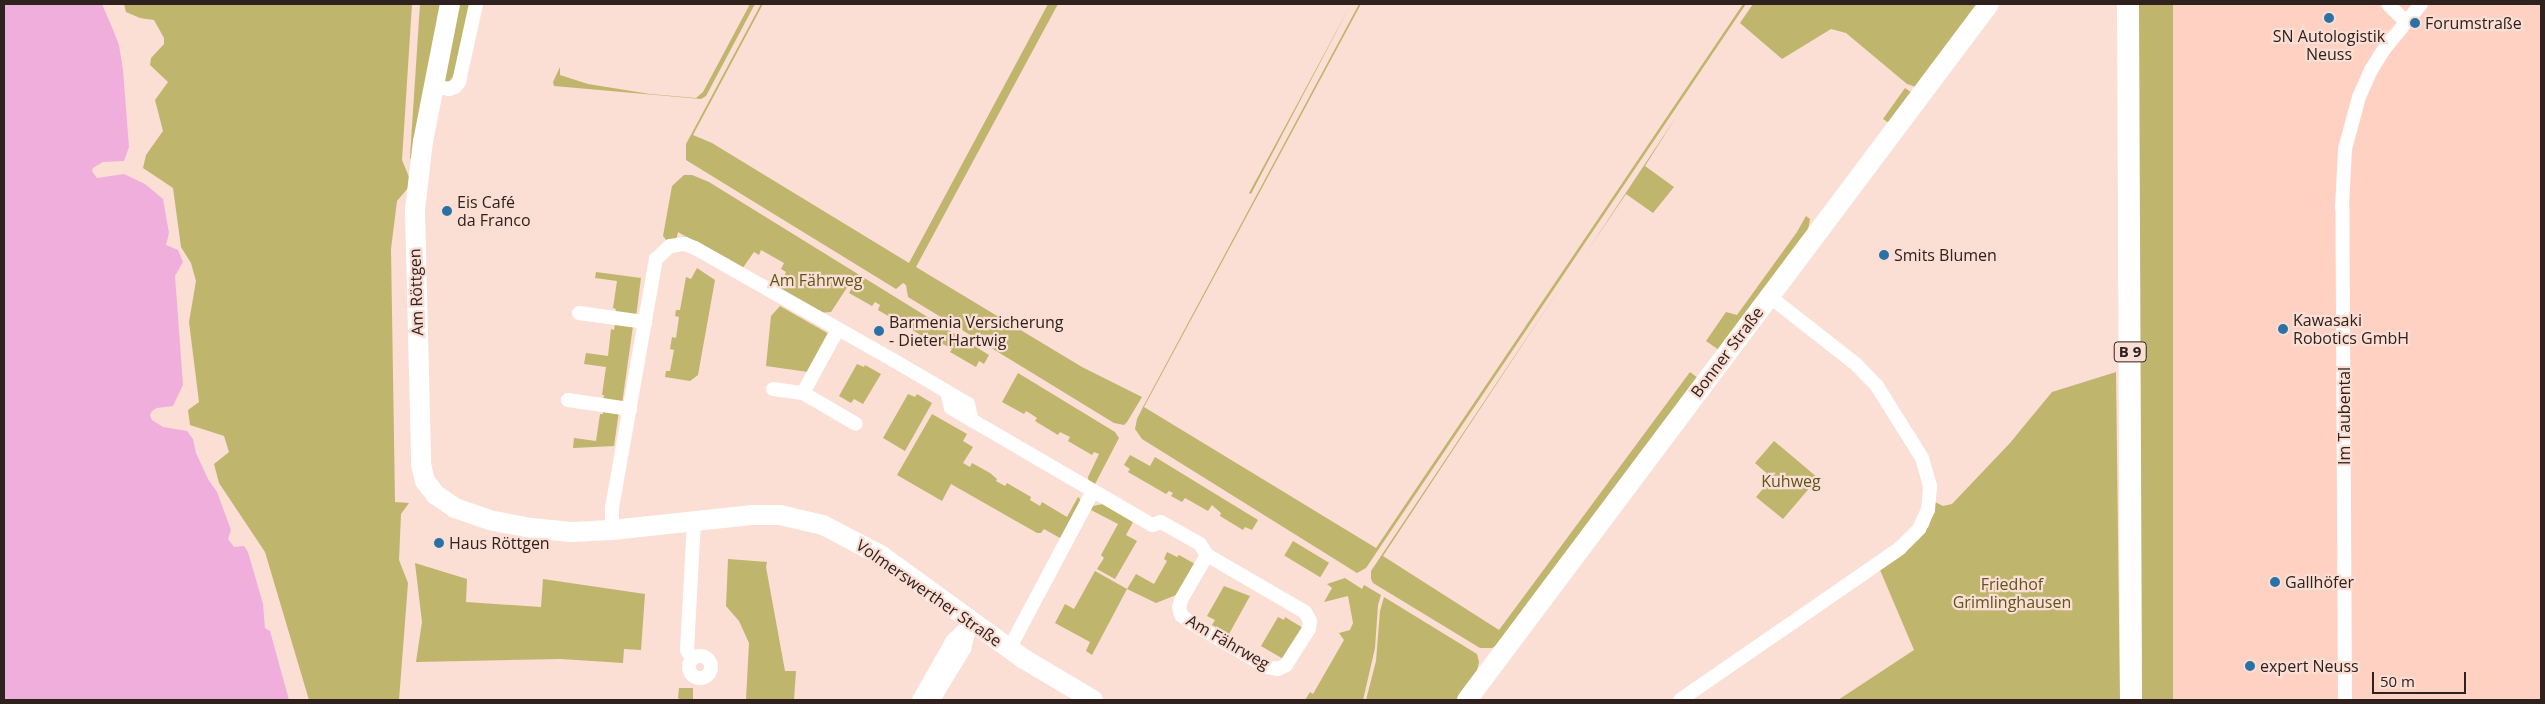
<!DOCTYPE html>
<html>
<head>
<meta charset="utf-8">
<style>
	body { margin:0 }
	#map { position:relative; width:2545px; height:704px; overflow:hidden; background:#fbded4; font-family:"Open Sans",sans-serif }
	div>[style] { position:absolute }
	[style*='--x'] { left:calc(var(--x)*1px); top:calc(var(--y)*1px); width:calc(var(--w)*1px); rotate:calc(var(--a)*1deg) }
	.built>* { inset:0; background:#fed1c2; transform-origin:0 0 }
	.green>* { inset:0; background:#bfb56c; transform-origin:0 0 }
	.water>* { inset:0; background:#f0aedd }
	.street>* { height:14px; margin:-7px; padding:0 7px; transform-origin:7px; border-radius:7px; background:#fff }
	.street>.ring { margin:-7px; padding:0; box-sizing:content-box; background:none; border:14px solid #fff; border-radius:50% }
	.secondary>* { height:20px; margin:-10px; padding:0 10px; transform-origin:10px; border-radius:10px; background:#fff }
	.primary>* { height:22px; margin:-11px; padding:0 11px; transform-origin:11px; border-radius:11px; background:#fff }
	.dots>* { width:14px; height:14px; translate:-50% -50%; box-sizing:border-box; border:2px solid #fbded4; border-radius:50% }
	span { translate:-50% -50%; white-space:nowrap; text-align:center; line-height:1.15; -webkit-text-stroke:4.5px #fbded4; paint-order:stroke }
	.shield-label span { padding:1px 4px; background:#fbded4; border:1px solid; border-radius:4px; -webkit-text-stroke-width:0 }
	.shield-label { font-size:15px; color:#2f211d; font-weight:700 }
	.poi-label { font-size:16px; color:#2f211d }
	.left { translate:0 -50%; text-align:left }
	.park-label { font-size:16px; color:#5d561d }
	.street-label { font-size:16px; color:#2f211d }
	.frame { position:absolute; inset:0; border:5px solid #2f211d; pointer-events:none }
	.scale { position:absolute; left:2372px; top:672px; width:94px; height:22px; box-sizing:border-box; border:2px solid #2f211d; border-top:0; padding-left:6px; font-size:15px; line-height:18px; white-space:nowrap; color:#2f211d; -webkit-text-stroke:4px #fbded4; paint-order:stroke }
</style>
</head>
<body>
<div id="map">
	<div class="built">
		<div style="left:2173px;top:4px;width:368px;height:696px"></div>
	</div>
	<div class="green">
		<div style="clip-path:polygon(124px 4px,412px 4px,402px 160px,409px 177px,408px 188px,397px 201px,391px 249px,395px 502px,409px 503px,401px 514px,399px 560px,408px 583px,399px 700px,309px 700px,265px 552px,219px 483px,214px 464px,229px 452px,224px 436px,190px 425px,188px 410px,199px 402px,189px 322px,196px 281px,191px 263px,181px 247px,173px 188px,143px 168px,146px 155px,163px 131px,155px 100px,168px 82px,150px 65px,151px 58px,164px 44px,164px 38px,154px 20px,140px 18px,126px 12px)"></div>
		<div style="clip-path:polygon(420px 4px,444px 4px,411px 160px,410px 157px)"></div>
		<div style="clip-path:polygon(456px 4px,471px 4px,457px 67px,452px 78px,448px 82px,444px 82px)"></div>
		<div style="clip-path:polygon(750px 4px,755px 4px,706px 96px,701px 99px,554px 86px,553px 82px,560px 67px,560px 75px,588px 84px,650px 94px,696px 98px,703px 92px)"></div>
		<div style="clip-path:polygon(761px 4px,763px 4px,693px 135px,712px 143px,909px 263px,1048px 4px,1058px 4px,916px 267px,1082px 367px,1142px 397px,1127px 422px,1124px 425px,1114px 423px,908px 297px,906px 285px,903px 283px,896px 289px,686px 160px,686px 144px)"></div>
		<div style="clip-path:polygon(1351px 4px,1251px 194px,1249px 193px,1295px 108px)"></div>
		<div style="clip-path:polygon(1359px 4px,1361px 4px,1144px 407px,1376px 548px,1743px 4px,1746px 4px,1403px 513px,1366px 568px,1357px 573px,1142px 439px,1135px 429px,1137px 419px,1143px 407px)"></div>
		<div style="clip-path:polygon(1753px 4px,1978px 4px,1916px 87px,1907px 84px,1846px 33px,1831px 29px,1782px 59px,1740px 23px)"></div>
		<div style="left:2137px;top:4px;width:36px;height:696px"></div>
		<div style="clip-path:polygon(1905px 88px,1912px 93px,1889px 123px,1883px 119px)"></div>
		<div style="clip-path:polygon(1676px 117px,1645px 166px,1674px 187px,1653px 213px,1626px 194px,1586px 253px)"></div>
		<div style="clip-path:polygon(684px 175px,692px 175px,709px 182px,989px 355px,984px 364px,979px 361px,976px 367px,950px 352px,952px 349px,943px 344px,941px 347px,878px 310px,880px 305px,875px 302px,872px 306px,849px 293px,852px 288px,848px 286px,831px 312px,817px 313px,777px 289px,786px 272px,781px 269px,784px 263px,761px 250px,759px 255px,754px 252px,742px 269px,678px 232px,676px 240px,668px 242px,663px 236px,672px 186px)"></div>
		<div style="clip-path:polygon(1806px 216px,1810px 219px,1808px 230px,1719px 350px,1706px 341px,1726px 312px,1737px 315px,1797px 232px)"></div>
		<div style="clip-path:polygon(697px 268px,715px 280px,698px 375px,690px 381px,665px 377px,666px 371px,670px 371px,674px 350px,670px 349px,672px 337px,676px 338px,679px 317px,675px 316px,676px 310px,680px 310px,686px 277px,691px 279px)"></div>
		<div style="clip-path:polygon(596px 272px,641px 278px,636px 317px,615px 315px,616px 309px,613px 308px,617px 281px,595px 278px)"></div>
		<div style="clip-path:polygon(1566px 279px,1383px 556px,1499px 630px,1690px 372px,1698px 378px,1501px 643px,1492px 648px,1480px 648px,1373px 583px,1371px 579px,1371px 571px)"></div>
		<div style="clip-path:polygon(780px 306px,829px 334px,808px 372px,766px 366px,771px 316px)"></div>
		<div style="clip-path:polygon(615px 324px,633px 326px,622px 404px,603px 401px,604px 395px,602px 395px,606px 367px,584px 364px,586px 353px,608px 356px,611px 329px,614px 330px)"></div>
		<div style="clip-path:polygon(857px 364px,864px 367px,865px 365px,881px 374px,863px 404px,854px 399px,851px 403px,839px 396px)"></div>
		<div style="clip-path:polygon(2116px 372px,2120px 700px,1838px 700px,1914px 650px,1880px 570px,1919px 539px,1929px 526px,1935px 502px,1943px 506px,1952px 504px,2010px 443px,2052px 392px)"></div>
		<div style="clip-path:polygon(1018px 373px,1115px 432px,1119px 438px,1094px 486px,1089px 484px,1088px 477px,1099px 454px,1094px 452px,1092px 455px,1068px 441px,1070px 437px,1060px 432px,1058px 435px,1035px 421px,1037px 418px,1031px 414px,1026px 411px,1024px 414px,1002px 402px)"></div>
		<div style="clip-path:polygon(908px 394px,915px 397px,917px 394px,932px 403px,905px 451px,883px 438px)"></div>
		<div style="clip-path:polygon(603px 408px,619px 411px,614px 446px,573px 448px,574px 438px,596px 441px,600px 414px,603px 414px)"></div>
		<div style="clip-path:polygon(932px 414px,967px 434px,963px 441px,973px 447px,963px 463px,970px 467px,972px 463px,990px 473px,997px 479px,996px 481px,1005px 486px,1007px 483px,1031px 497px,1030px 500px,1040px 506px,1042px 502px,1067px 517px,1078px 497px,1082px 501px,1060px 538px,1044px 529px,1041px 533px,1037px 533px,951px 484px,942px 501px,897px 475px)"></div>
		<div style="clip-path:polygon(1774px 441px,1818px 478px,1783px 519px,1756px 497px,1772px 478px,1755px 463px)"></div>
		<div style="clip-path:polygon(1130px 455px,1150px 466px,1155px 457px,1258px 520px,1252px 530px,1245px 527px,1243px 530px,1220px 516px,1221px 513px,1212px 505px,1208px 511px,1185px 498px,1182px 502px,1171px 496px,1173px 493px,1169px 491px,1166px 494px,1128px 472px,1130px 469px,1124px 465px)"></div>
		<div style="clip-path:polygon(1103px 504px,1133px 522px,1126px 535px,1137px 541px,1115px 579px,1097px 569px,1104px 558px,1101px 555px,1118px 524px,1091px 510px,1093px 506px)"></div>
		<div style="left:1293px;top:541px;width:42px;height:17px;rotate:31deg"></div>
		<div style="clip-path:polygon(1167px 552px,1177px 557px,1179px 555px,1195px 564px,1176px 595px,1156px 603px,1127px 589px,1092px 655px,1086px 651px,1090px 642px,1055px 623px,1065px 604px,1074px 609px,1095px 571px,1127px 589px,1136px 574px,1154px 584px,1167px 561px,1164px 559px)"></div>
		<div style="clip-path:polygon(728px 559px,767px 562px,766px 567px,785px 671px,796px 671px,794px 700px,746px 700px,749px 643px,739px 621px,726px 606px)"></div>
		<div style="clip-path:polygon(415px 563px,467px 579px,466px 602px,541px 607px,543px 579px,645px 594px,641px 650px,624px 649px,623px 663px,561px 659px,416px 662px,422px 622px)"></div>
		<div style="clip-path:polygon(1345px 578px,1362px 589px,1364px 585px,1381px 595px,1378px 605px,1375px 648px,1363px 700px,1305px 700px,1310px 692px,1313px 694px,1344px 640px,1339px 633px,1350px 630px,1353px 623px,1348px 596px,1324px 602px,1332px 588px,1327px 584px)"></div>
		<div style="clip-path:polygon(1224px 586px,1250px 596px,1229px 634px,1212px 625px,1215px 620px,1207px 616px)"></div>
		<div style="clip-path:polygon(1384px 597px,1477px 654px,1479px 662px,1476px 675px,1458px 700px,1366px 700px,1376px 661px,1380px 611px)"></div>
		<div style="clip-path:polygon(1278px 617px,1284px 620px,1285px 617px,1303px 628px,1285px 660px,1261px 646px)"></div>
		<div style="clip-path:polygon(679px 688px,693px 688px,693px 700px,681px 700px,678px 698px)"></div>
	</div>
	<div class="water">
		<div style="clip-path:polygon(4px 4px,102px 4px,114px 32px,119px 45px,123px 70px,129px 147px,124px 161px,103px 162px,93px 168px,92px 171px,97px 178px,124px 174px,145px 184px,163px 199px,169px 233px,166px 245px,178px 250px,183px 262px,175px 276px,183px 385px,173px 406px,157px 408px,152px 411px,150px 415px,152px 420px,163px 427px,187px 431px,193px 439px,196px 453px,208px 479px,217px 492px,231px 530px,228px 539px,234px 547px,244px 546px,248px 552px,263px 604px,265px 628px,270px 631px,289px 700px,4px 700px)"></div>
	</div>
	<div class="street">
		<div style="--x:2388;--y:4;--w:24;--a:45"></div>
		<div style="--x:435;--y:86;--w:14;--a:12"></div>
		<div style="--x:449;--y:89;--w:6;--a:-18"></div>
		<div style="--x:455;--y:87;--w:6;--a:-51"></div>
		<div style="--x:459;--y:82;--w:80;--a:-77.7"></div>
		<div style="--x:579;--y:313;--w:67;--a:7.8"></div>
		<div style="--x:838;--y:329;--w:73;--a:118.7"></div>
		<div style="--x:803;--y:393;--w:61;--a:30.3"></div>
		<div style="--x:773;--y:389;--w:30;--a:8"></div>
		<div style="--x:947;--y:392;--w:16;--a:76"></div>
		<div style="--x:951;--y:408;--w:233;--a:30.2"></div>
		<div style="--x:1152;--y:525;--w:9;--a:-18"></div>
		<div style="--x:1161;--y:522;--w:45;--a:29.4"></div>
		<div style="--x:1200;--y:544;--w:13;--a:58"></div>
		<div style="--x:1207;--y:555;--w:113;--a:30.2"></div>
		<div style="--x:1305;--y:612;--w:10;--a:61"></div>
		<div style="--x:1310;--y:621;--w:8;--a:97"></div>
		<div style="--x:1309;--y:629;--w:43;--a:122.6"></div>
		<div style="--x:1286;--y:665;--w:9;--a:153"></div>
		<div style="--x:1278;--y:669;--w:11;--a:-170"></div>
		<div style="--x:1267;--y:667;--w:91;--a:-149.8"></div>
		<div style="--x:1188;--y:621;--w:9;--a:-139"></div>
		<div style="--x:1181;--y:615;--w:8;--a:-104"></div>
		<div style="--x:1179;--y:607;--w:9;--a:-72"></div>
		<div style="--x:1182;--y:598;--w:50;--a:-59.8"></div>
		<div style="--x:568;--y:400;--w:63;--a:8.3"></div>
		<div style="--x:612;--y:530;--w:22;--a:-90"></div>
		<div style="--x:612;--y:508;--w:253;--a:-80"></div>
		<div style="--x:656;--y:259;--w:19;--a:-43"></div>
		<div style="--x:670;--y:246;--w:15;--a:-8"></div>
		<div style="--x:685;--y:244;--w:11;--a:22"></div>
		<div style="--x:695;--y:248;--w:227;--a:29.5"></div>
		<div style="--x:893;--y:360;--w:87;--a:30.4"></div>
		<div style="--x:968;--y:404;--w:17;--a:77"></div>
		<div style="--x:1009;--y:649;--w:179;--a:-62"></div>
		<div class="ring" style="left:689px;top:656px;width:8px;height:8px"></div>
		<div style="--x:692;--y:659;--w:10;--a:-119"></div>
		<div style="--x:687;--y:650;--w:129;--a:-86.9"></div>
		<div style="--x:919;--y:700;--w:69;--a:-60.5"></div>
		<div style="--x:953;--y:640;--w:25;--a:-43"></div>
		<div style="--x:933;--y:700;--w:60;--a:-58.7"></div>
		<div style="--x:964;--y:649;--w:25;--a:-76"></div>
		<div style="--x:1680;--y:700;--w:267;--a:-34.6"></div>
		<div style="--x:1900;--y:548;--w:27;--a:-45"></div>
		<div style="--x:1919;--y:529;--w:21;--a:-65"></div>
		<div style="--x:1928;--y:510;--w:24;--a:-85"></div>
		<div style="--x:1930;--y:486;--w:29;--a:-106"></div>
		<div style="--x:1922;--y:458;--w:85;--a:-122"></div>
		<div style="--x:1877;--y:386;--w:29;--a:-134"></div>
		<div style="--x:1857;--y:365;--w:112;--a:-141.9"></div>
		<div style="--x:2345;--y:700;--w:492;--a:-90.3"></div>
		<div style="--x:2342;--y:208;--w:59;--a:-87.1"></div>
		<div style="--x:2345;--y:149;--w:54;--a:-74.9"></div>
		<div style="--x:2359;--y:97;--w:30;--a:-66"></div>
		<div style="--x:2371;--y:70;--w:26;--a:-58"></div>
		<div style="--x:2385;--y:48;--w:57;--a:-50.7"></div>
	</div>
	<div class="secondary">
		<div style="--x:450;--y:4;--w:140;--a:101.1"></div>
		<div style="--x:423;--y:141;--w:69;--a:96.6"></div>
		<div style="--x:415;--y:210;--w:254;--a:88.6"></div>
		<div style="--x:421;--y:464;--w:17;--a:77"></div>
		<div style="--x:425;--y:481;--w:18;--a:52"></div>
		<div style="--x:436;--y:495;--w:23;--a:34"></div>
		<div style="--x:455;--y:508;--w:36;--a:19"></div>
		<div style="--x:489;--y:520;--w:43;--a:10.8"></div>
		<div style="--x:531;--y:528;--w:40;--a:5.7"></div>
		<div style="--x:571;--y:532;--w:41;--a:-2.8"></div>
		<div style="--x:612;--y:530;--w:142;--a:-6.1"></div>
		<div style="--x:753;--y:515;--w:27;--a:0"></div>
		<div style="--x:780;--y:515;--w:44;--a:13.1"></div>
		<div style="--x:823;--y:525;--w:67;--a:27.7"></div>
		<div style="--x:882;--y:556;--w:175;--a:36"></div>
		<div style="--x:1024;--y:659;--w:80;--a:30.7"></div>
		<div style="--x:1467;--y:700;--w:870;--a:-53.13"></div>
	</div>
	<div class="primary">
		<div style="--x:2128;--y:4;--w:696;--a:89.75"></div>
	</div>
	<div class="dots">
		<div style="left:2329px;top:18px;background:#2a72a6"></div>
		<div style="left:2415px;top:23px;background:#2a72a6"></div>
		<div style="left:447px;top:211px;background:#2a72a6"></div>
		<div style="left:1884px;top:255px;background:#2a72a6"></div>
		<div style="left:2283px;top:329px;background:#2a72a6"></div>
		<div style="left:879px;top:331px;background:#2a72a6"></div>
		<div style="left:439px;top:543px;background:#2a72a6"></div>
		<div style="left:2275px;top:582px;background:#2a72a6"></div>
		<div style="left:2250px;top:666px;background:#2a72a6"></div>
	</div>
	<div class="shield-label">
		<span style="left:2130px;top:352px">B 9</span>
	</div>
	<div class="poi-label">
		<span class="left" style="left:2425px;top:23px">Forumstraße</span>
		<span style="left:2329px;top:45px">SN Autologistik<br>Neuss</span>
		<span class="left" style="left:457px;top:211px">Eis Café<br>da Franco</span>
		<span class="left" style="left:1894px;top:255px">Smits Blumen</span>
		<span class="left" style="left:2293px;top:329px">Kawasaki<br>Robotics GmbH</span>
		<span class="left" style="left:889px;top:331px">Barmenia Versicherung<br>- Dieter Hartwig</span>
		<span class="left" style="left:449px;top:543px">Haus Röttgen</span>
		<span class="left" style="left:2285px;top:582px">Gallhöfer</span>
		<span class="left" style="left:2260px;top:666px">expert Neuss</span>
	</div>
	<div class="park-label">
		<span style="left:816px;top:280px">Am Fährweg</span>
		<span style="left:1791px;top:481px">Kuhweg</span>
		<span style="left:2012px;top:593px">Friedhof<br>Grimlinghausen</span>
	</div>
	<div class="street-label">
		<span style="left:416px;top:292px;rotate:-92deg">Am Röttgen</span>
		<span style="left:1727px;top:352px;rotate:-53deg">Bonner Straße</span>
		<span style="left:2344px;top:416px;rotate:-90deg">Im Taubental</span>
		<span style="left:929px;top:593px;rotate:35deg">Volmerswerther Straße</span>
		<span style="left:1228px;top:642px;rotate:30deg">Am Fährweg</span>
	</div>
	<div class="frame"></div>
	<div class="scale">50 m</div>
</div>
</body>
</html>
